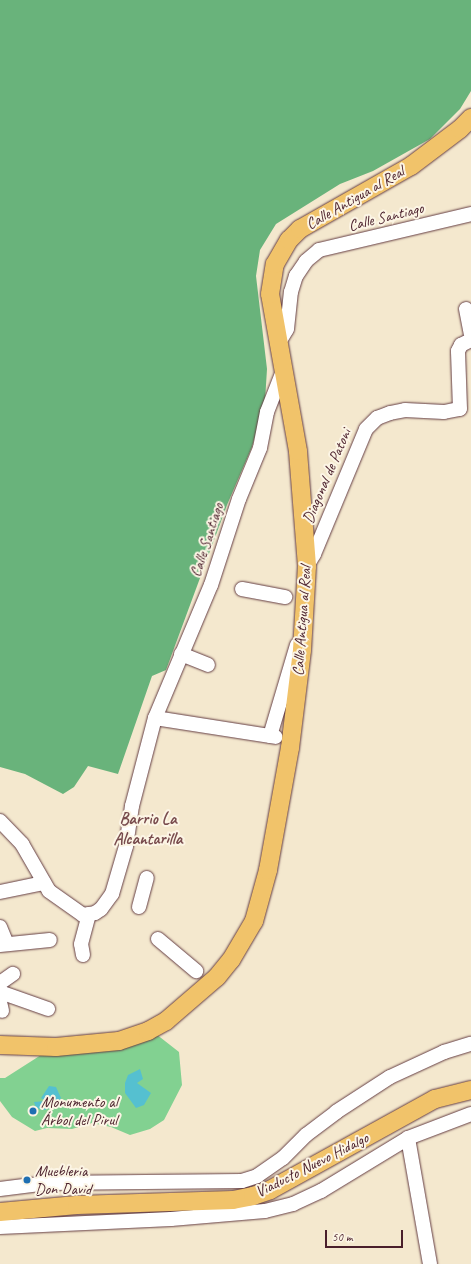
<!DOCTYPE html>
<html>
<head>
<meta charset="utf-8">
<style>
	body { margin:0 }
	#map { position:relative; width:471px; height:1264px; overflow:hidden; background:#f4e8ce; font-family:Caveat,sans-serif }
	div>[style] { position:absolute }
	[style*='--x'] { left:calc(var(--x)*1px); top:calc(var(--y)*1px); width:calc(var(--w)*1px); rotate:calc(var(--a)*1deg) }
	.green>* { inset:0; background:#82d191 }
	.forest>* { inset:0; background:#69b37b }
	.water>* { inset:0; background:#55c0d0 }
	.roads { filter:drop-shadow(0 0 1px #643d43) drop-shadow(0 0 1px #643d43) }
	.minor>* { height:14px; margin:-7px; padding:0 7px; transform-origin:7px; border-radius:7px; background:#fff }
	.major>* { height:18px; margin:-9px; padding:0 9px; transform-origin:9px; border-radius:9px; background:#f1c36a }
	.dots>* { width:11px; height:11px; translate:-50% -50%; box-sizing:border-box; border:2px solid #fcf5e5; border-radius:50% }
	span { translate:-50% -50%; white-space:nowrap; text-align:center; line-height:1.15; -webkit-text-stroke:4px #fcf5e5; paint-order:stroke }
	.street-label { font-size:16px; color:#4a1f2b }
	.poi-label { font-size:16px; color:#4a1f2b }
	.left { translate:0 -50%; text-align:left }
	.neighbourhood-label { font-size:17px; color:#784b4d; font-weight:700 }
	.scale { position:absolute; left:325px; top:1230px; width:78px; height:18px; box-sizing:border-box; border:2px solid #4a1f2b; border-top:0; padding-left:5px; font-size:12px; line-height:14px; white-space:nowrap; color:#4a1f2b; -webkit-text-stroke:3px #fcf5e5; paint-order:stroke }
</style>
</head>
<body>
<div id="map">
	<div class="green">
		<div style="clip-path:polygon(156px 1034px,179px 1052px,182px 1085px,164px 1120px,150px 1129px,130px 1135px,111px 1127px,92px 1123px,72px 1129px,47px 1128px,35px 1131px,12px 1117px,0 1101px,0 1078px,5px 1078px,41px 1055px)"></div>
	</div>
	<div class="forest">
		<div style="clip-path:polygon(0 0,471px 0,471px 91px,460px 109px,430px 139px,373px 171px,340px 184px,276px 224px,260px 250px,256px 276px,267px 369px,265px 401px,252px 447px,227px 505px,166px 670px,152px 676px,118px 774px,88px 766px,74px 787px,63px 794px,25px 774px,0 767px)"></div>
	</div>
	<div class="water">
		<div style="clip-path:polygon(140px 1069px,143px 1079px,137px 1083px,151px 1093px,144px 1105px,136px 1108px,125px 1093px,125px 1083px,128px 1075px)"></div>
		<div style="clip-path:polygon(49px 1086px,56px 1087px,61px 1098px,55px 1106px,44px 1110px,36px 1108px,34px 1102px,46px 1101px,41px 1098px)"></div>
	</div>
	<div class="roads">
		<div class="minor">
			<div style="--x:466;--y:309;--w:25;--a:79"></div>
			<div style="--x:278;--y:344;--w:17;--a:-59"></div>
			<div style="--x:287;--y:329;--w:37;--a:-84"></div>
			<div style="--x:291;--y:292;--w:17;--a:-73"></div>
			<div style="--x:296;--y:276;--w:18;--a:-56"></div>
			<div style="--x:306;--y:261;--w:17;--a:-40"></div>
			<div style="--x:319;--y:250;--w:156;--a:-13.3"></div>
			<div style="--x:307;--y:566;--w:14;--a:-60"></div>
			<div style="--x:314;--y:554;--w:135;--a:-67.4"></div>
			<div style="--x:366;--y:429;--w:16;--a:-45"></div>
			<div style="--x:377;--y:418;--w:14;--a:-21"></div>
			<div style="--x:390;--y:413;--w:15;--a:-11"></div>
			<div style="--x:405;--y:410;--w:39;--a:3"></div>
			<div style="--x:444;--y:412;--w:16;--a:-11"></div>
			<div style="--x:460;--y:409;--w:58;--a:-92"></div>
			<div style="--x:458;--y:351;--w:7;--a:-63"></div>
			<div style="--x:461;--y:345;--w:11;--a:-27"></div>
			<div style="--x:242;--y:589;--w:44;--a:10.5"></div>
			<div style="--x:181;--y:654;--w:29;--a:22"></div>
			<div style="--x:155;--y:718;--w:122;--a:8.9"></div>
			<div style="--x:270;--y:736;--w:95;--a:-73.5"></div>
			<div style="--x:0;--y:821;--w:32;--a:46"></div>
			<div style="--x:22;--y:844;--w:54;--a:60.1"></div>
			<div style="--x:49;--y:891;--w:42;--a:35.2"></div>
			<div style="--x:83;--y:915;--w:12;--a:-9"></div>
			<div style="--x:95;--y:913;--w:7;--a:-34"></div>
			<div style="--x:101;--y:909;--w:19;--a:-54"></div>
			<div style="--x:112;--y:894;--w:50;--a:-73.7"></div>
			<div style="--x:126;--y:846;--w:40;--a:-81.5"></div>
			<div style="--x:132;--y:806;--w:91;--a:-75.4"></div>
			<div style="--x:155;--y:718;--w:144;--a:-67.2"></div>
			<div style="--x:211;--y:585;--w:90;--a:-72"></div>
			<div style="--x:239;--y:499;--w:55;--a:-67.6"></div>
			<div style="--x:260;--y:448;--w:37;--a:-79"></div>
			<div style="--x:267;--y:412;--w:44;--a:-68.7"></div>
			<div style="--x:0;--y:892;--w:45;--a:-11.6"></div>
			<div style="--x:139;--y:907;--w:30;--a:-75"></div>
			<div style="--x:0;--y:927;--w:18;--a:68"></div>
			<div style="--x:158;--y:939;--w:50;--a:40.1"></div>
			<div style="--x:0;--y:945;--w:50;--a:-5.7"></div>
			<div style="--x:83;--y:955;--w:11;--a:-100"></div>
			<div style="--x:81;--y:944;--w:31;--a:-75"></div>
			<div style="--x:0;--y:983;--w:16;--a:-35"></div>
			<div style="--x:0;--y:992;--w:51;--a:19.5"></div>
			<div style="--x:0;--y:1002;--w:9;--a:77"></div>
			<div style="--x:408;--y:1138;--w:128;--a:80.1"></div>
			<div style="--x:0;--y:1189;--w:48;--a:-7.1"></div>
			<div style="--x:48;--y:1183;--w:194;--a:-0.6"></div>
			<div style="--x:242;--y:1181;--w:16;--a:-18"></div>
			<div style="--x:257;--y:1176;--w:32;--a:-35"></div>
			<div style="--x:283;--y:1158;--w:33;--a:-45"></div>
			<div style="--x:306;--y:1135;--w:38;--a:-37"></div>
			<div style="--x:336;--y:1112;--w:64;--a:-32.9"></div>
			<div style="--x:390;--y:1077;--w:60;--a:-24.8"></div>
			<div style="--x:444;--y:1052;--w:28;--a:-17"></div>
			<div style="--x:0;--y:1227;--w:171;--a:-2.7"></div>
			<div style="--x:171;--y:1219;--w:94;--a:-4.9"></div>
			<div style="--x:265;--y:1211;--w:29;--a:-14"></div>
			<div style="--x:293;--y:1204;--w:31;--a:-25"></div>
			<div style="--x:321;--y:1191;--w:102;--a:-31.3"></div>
			<div style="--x:408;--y:1138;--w:67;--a:-20.9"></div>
		</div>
		<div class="major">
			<div style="--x:0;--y:1045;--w:56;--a:2"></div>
			<div style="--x:56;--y:1047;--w:63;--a:-5.4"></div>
			<div style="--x:119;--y:1041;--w:31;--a:-19"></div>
			<div style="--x:148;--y:1031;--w:21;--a:-29"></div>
			<div style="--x:166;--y:1021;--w:67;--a:-40.8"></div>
			<div style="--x:217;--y:977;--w:22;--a:-51"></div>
			<div style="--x:231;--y:960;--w:45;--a:-59.5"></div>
			<div style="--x:254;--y:921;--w:53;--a:-74.6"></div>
			<div style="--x:268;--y:870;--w:124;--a:-79.8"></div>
			<div style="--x:290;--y:748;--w:99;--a:-83"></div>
			<div style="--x:302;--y:650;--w:84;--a:-86.6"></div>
			<div style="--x:307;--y:566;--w:115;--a:-94.5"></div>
			<div style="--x:298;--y:451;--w:159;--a:-100.1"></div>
			<div style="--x:270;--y:294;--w:30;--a:-81"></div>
			<div style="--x:275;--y:264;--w:28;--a:-60"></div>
			<div style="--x:289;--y:240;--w:16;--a:-45"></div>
			<div style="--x:300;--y:229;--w:128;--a:-29.6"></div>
			<div style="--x:411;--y:166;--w:61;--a:-37.1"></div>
			<div style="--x:460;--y:129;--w:16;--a:-45"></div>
			<div style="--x:0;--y:1212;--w:77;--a:-5.2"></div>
			<div style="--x:77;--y:1205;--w:156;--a:-1.8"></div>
			<div style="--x:233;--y:1200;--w:20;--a:-11"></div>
			<div style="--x:253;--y:1196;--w:18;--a:-19"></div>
			<div style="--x:270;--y:1190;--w:188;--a:-28.9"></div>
			<div style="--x:435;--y:1099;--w:37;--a:-14"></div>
		</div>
	</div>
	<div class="dots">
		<div style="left:33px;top:1111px;background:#1f6fb2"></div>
		<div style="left:27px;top:1180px;background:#1f6fb2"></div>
	</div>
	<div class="street-label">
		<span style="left:355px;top:198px;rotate:-30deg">Calle Antigua al Real</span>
		<span style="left:386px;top:217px;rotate:-14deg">Calle Santiago</span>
		<span style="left:327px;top:476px;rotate:-67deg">Diagonal de Patoni</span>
		<span style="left:207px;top:540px;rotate:-72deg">Calle Santiago</span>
		<span style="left:302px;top:621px;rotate:-86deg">Calle Antigua al Real</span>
		<span style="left:312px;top:1165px;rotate:-27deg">Viaducto Nuevo Hidalgo</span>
	</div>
	<div class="poi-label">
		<span class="left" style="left:41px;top:1111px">Monumento al<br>Árbol del Pirul</span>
		<span class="left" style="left:35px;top:1180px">Muebleria<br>Don David</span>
	</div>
	<div class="neighbourhood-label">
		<span style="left:148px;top:829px">Barrio La<br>Alcantarilla</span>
	</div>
	<div class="scale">50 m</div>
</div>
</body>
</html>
